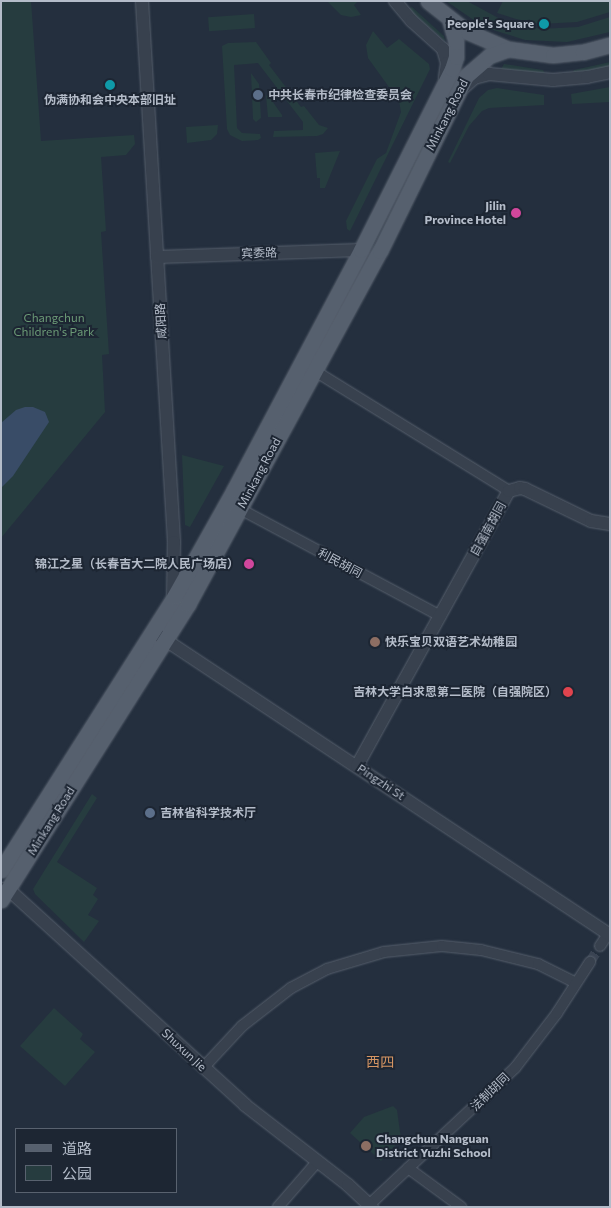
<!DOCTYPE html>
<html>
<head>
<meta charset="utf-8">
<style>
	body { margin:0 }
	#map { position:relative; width:611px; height:1208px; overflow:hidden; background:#242f3e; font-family:Commissioner,"Noto Sans SC",sans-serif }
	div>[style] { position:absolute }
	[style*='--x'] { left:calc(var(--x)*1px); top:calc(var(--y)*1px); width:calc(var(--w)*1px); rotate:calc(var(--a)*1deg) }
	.green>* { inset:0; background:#263c3f; transform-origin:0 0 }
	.water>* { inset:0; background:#394c67 }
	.minor-tunnel>* { height:10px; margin-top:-5px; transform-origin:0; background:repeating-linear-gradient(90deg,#3a4453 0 10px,transparent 0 15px) }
	.roads { filter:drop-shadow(0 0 1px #565f6c) drop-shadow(0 0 1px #565f6c) }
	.minor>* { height:10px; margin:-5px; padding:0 5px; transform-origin:5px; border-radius:5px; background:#38414e }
	.tertiary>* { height:12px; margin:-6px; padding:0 6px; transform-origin:6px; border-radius:6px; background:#38414e }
	.primary>* { height:15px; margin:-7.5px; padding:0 7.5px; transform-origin:7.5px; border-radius:7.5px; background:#56606e }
	.dots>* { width:14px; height:14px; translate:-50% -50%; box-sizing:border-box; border:2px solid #1d2633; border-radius:50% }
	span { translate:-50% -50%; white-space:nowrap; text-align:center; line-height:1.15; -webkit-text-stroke:4px #1d2633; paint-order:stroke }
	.poi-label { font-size:12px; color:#b4bcc9; font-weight:700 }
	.right { translate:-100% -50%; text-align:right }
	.left { translate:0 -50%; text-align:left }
	.street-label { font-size:12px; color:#b4bcc9 }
	.park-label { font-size:12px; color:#6b9a76 }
	.neighbourhood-label { font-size:14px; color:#d59563 }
	.frame { position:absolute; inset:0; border:2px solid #b4bcc9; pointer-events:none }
	.legend { position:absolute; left:15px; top:1128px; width:162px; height:65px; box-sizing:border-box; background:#1d2633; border:1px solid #59626f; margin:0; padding:6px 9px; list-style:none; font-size:15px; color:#b4bcc9 }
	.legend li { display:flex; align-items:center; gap:10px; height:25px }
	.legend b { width:25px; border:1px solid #59626f }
</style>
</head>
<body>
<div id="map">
	<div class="green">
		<div style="clip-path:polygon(1px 1px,31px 1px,41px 141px,134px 135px,135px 144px,126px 155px,101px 157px,106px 231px,101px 232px,109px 354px,102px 355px,105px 412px,1px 538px)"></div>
		<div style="clip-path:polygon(327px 1px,358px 1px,354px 5px,361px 15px,351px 17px,341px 15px)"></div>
		<div style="clip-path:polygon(446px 1px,467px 1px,502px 20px,540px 29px,578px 27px,610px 17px,610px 32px,567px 42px,525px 40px,484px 27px)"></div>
		<div style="clip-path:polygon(503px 1px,610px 1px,610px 12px,577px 22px,540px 24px,516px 19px,497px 13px)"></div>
		<div style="clip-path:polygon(412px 7px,444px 36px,445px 41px,408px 9px)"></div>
		<div style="left:254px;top:14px;width:14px;height:46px;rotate:86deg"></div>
		<div style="clip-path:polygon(373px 31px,387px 48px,399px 39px,429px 64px,430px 69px,350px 231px,347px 229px,346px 221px,377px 159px,386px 153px,401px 112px,399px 101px,368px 58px,366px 45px)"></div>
		<div style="clip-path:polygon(256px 42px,271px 63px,269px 65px,301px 107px,304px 106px,319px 125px,328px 128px,323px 134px,317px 136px,273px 137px,274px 131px,303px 130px,303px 122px,258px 63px,234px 65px,237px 128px,242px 133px,260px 134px,261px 138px,258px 140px,242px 141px,230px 135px,227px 129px,222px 46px,228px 43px)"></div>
		<div style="clip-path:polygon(610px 62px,610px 69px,572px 74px,574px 70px)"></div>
		<div style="clip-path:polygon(504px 64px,543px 70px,545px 74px,501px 69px)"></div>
		<div style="clip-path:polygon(251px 73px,259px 84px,261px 118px,256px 122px,253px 119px)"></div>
		<div style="clip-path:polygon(610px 87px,610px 102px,572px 104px,571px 94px)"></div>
		<div style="clip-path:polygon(497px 88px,544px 95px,544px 105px,489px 108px,482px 111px,469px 126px,450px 163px,448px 162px,479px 98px,488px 90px)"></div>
		<div style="clip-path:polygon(268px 95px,282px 115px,282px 117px,268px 117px,266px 96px)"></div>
		<div style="clip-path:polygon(218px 125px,217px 134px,211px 140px,187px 143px,186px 127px)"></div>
		<div style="clip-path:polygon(340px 151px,325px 188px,320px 188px,320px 178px,317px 178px,315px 153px)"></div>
		<div style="clip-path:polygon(182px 455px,224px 466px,190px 527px,185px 525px)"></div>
		<div style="clip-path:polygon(92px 794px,97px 798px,57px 862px,97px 888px,93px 895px,98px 899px,88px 915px,99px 921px,84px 942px,35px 894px,33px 889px)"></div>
		<div style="clip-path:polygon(54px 1008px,83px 1034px,80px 1039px,95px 1052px,65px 1086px,20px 1046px)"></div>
		<div style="clip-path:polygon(393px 1106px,397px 1110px,401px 1139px,381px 1161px,350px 1133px,364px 1117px)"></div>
	</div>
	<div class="water">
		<div style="clip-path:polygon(25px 407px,33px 407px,45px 412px,49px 422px,13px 476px,1px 488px,1px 423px,16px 410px)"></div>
	</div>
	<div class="minor-tunnel">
		<div style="--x:590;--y:962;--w:19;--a:-58"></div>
	</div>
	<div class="roads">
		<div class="minor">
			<div style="--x:315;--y:371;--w:228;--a:31.7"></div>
			<div style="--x:240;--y:509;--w:227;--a:28.1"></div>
			<div style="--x:600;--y:946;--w:14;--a:-56"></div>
			<div style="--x:203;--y:1068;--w:57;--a:-47.1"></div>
			<div style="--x:242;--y:1026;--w:62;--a:-37.8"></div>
			<div style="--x:291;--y:988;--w:41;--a:-27.8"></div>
			<div style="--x:327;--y:969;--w:59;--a:-16.6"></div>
			<div style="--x:384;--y:952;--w:58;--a:-5.9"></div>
			<div style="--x:442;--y:946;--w:39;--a:6"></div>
			<div style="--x:481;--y:950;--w:59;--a:13.8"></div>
			<div style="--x:538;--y:964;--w:42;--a:26.6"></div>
			<div style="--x:408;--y:1168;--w:66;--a:36.3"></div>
			<div style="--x:370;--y:1204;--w:199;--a:-43.2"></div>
			<div style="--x:515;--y:1068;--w:69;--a:-52.6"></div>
			<div style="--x:557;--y:1013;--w:61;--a:-57.1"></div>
			<div style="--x:278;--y:1207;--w:60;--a:-49.1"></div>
		</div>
		<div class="tertiary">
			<div style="--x:142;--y:1;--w:542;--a:86.61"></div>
			<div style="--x:174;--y:542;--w:56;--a:91"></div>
			<div style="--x:395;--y:1;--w:26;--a:50"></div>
			<div style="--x:412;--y:21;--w:42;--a:42.1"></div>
			<div style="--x:443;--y:49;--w:15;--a:74"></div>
			<div style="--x:447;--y:63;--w:15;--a:98"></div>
			<div style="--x:463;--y:88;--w:15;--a:-42"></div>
			<div style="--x:474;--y:78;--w:16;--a:-15"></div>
			<div style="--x:489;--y:74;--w:64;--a:5.4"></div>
			<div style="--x:553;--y:80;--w:34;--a:-5"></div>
			<div style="--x:587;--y:77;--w:24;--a:-12"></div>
			<div style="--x:157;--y:257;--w:204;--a:-2"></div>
			<div style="--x:158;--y:635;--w:542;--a:33.57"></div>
			<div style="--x:357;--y:766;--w:314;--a:-61.1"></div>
			<div style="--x:509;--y:491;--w:11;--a:-15"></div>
			<div style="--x:520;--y:488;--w:5;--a:11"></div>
			<div style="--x:525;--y:489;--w:73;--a:25.9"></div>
			<div style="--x:591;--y:521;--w:19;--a:9"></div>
			<div style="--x:1;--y:889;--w:7;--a:0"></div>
			<div style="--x:8;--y:889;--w:321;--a:42.3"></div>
			<div style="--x:245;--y:1105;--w:130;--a:37.8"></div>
			<div style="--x:348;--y:1185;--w:33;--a:43"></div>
		</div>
		<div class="primary">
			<div style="--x:428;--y:1;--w:48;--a:38.3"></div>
			<div style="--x:466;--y:31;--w:46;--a:23.2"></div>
			<div style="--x:508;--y:49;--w:45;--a:7.6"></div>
			<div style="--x:553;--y:55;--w:30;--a:-6"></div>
			<div style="--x:583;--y:52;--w:28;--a:-15"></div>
			<div style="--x:1;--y:870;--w:323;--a:-57.6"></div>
			<div style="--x:174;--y:597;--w:123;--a:-60.7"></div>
			<div style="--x:234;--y:490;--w:272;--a:-62.1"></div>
			<div style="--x:361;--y:250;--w:203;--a:-63.3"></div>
			<div style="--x:452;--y:69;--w:13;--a:-72"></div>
			<div style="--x:456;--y:57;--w:15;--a:-90"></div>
			<div style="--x:456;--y:42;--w:22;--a:-106"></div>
			<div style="--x:1;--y:900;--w:350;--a:-57.7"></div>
			<div style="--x:188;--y:604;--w:402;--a:-61.5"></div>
			<div style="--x:380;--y:251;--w:195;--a:-63.8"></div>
			<div style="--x:466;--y:76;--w:30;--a:-41"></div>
			<div style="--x:489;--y:56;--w:20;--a:-20"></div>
		</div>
	</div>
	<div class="dots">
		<div style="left:544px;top:24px;background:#0f9aa8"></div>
		<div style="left:110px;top:85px;background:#0f9aa8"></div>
		<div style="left:258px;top:95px;background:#5c6f8a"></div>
		<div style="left:516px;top:213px;background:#d1479c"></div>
		<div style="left:249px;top:564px;background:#d1479c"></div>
		<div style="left:375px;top:642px;background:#8d6e63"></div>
		<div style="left:568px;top:692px;background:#e0444e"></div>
		<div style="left:150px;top:813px;background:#5c6f8a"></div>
		<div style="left:366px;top:1146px;background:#8d6e63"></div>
	</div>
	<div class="poi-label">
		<span class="right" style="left:534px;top:24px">People's Square</span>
		<span class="left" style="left:268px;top:95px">中共长春市纪律检查委员会</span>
		<span style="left:110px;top:100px">伪满协和会中央本部旧址</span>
		<span class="right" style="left:506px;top:213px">Jilin<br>Province Hotel</span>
		<span class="right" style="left:239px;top:564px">锦江之星（长春吉大二院人民广场店）</span>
		<span class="left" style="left:385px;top:642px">快乐宝贝双语艺术幼稚园</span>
		<span class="right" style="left:557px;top:692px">吉林大学白求恩第二医院（自强院区）</span>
		<span class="left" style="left:160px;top:813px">吉林省科学技术厅</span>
		<span class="left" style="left:376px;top:1146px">Changchun Nanguan<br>District Yuzhi School</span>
	</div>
	<div class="street-label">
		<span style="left:447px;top:115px;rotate:-63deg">Minkang Road</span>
		<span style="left:259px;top:253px;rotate:-2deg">宾委路</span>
		<span style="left:161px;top:321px;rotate:-93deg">咸阳路</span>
		<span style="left:259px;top:473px;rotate:-62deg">Minkang Road</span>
		<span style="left:488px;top:529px;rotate:-61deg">自强南胡同</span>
		<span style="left:340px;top:563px;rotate:28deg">利民胡同</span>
		<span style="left:381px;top:782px;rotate:34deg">Pingzhi St</span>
		<span style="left:51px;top:821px;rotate:-58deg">Minkang Road</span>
		<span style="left:184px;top:1050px;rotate:43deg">Shuxun Jie</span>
		<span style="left:490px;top:1092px;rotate:-44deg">法制胡同</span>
	</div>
	<div class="park-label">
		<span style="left:54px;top:325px">Changchun<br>Children's Park</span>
	</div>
	<div class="neighbourhood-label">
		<span style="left:380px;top:1062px">西四</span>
	</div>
	<div class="frame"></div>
	<ul class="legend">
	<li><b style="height:6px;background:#56606e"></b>道路</li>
	<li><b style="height:14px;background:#263c3f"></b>公园</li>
	</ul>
</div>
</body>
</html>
